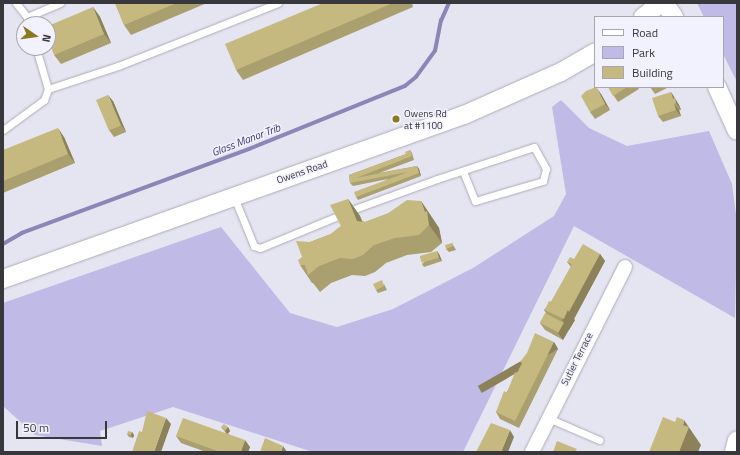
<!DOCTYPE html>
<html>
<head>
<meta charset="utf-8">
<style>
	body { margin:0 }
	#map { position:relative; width:740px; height:455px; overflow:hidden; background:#e5e4f1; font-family:"Titillium Web",sans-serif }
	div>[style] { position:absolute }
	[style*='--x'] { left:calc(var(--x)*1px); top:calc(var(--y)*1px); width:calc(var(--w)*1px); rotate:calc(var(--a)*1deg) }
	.green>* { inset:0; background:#bfbae6 }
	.stream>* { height:3.5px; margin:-1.75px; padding:0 1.75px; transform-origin:1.75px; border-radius:1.75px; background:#8c85b8 }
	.roads { filter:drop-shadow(0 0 1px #adabb8) drop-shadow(0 0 1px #adabb8) }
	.service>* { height:7px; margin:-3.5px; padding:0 3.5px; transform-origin:3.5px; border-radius:3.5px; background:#fff }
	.minor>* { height:14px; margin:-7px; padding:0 7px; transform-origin:7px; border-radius:7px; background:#fff }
	.tertiary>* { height:18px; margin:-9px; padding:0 9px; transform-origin:9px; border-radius:9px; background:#fff }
	.wall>* { inset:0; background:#aa9f6e }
	.shaded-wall>* { inset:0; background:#8b825a; transform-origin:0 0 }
	.building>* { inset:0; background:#c6b980; transform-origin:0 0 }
	.dots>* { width:11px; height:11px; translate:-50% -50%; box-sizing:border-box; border:2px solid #f2f1fe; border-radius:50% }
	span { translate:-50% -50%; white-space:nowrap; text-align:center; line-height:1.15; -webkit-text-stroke:3px #f2f1fe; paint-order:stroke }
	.poi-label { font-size:10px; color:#38373c }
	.left { translate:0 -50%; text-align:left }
	.street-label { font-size:10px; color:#38373c }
	.water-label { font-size:11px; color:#413374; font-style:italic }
	.frame { position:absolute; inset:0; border:4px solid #38373c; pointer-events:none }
	.legend { position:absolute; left:594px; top:16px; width:130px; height:72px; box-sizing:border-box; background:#f2f1fe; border:1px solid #a8a7b0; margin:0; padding:5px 7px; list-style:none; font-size:12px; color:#38373c }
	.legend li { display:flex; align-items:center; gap:8px; height:20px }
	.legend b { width:20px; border:1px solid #a8a7b0 }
	.north { position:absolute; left:16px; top:16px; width:40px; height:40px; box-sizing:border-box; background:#f2f1fe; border:1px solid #a8a7b0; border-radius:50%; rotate:103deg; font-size:11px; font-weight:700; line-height:16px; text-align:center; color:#38373c }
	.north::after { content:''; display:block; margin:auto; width:14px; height:18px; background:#8b791d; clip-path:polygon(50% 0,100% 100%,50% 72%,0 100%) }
	.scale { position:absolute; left:16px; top:421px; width:91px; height:18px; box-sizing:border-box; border:2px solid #38373c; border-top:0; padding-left:5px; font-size:12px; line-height:14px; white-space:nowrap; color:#38373c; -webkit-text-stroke:3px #f2f1fe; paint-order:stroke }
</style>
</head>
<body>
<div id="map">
	<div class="green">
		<div style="clip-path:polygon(697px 3px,737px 3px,737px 82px,723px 54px,723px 17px,704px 17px)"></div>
		<div style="clip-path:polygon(561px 100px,589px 128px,627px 146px,709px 131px,732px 184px,737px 222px,735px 318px,574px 226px,463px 452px,313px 452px,173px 407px,100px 431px,102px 446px,35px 435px,3px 406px,3px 303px,221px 227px,290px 313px,337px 327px,393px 309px,473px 268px,554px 216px,566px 194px,552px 107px)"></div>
	</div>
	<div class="stream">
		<div style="--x:3;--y:244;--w:22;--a:-30"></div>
		<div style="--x:22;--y:233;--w:242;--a:-20.3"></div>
		<div style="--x:249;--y:149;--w:168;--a:-22"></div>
		<div style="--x:405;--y:86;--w:14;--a:-39"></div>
		<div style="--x:416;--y:77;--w:32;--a:-54"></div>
		<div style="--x:435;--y:51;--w:31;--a:-79"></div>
		<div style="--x:441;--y:21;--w:20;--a:-66"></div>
	</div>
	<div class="roads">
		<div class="service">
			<div style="--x:16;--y:3;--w:18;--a:52"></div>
			<div style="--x:27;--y:17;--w:7;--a:74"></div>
			<div style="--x:27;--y:17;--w:36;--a:-23"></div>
			<div style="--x:36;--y:48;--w:43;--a:73.7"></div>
			<div style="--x:3;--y:130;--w:51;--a:-36.2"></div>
			<div style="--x:44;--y:100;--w:12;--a:-70"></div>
			<div style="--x:48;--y:89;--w:74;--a:-18.2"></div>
			<div style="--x:118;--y:66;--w:172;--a:-21.5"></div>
			<div style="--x:234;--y:197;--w:53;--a:67.8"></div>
			<div style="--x:254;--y:246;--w:6;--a:18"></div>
			<div style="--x:260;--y:248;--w:108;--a:-22.3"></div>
			<div style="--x:360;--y:207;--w:82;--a:-20"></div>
			<div style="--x:437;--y:179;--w:102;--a:-18.3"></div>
			<div style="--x:534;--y:147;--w:25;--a:61"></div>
			<div style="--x:546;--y:169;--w:12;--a:104"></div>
			<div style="--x:543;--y:181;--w:71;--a:163.6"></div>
			<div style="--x:475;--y:201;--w:32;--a:-112"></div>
			<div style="--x:548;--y:418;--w:56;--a:23.3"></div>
		</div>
		<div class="minor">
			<div style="--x:532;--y:452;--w:207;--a:-63.3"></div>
		</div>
		<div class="tertiary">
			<div style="--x:664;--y:3;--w:17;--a:54"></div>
			<div style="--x:643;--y:17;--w:23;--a:-38"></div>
			<div style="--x:717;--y:87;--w:48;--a:65.6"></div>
			<div style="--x:3;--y:279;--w:489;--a:-19.6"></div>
			<div style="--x:464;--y:115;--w:106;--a:-23.9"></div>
			<div style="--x:561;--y:72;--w:39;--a:-30"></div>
			<div style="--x:734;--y:452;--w:12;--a:-76"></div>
		</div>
	</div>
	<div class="wall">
		<div style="clip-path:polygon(115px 3px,207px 3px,131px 35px,124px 25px)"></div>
		<div style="clip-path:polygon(323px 3px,412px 3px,413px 7px,243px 80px,236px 70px)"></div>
		<div style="clip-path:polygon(93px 7px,100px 17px,111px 43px,61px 64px,54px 55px)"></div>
		<div style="clip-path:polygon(608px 87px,638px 87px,639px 89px,618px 102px)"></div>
		<div style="clip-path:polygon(650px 87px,669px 87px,655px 94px)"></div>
		<div style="clip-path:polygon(671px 92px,679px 105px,681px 110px,679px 110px,681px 116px,663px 122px,658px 116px)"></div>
		<div style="clip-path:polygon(601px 94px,610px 110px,595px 119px,590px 112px)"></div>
		<div style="clip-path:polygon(113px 101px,126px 132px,114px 137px,109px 130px)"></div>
		<div style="clip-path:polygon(64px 137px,75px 163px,3px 193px,3px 150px)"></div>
		<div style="clip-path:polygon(410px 150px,412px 153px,414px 160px,379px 173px,417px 166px,419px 169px,421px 176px,358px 200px,356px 197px,388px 179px,353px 186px,350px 183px,349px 175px,406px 154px)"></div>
		<div style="clip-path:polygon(348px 199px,360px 216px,362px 221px,365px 222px,421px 201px,439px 228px,442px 243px,431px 252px,407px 255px,386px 263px,375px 272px,365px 276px,352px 275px,331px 283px,320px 292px,313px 283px,312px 283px,300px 265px,302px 257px,310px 242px,331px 234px,341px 226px)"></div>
		<div style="clip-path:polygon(452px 243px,456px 250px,449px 252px,446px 249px)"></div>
		<div style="clip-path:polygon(437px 251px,439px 254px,442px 261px,424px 267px,422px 264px)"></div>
		<div style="clip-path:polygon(600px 254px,605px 261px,574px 319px,575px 320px,563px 340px,545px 330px,540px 323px,546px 313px,544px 310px,551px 302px,571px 267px,567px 262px,574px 259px)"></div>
		<div style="clip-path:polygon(384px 284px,387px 290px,378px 293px,376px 290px)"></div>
		<div style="clip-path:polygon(554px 342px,558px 349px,519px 428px,500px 419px,496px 412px,522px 364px,520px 362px)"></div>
		<div style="clip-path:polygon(221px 427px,228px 427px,230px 431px,228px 434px,250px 447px,248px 452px,206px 452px,181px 443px,176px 436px,226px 433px)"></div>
		<div style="clip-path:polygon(132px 432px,134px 435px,133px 438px,129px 437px,127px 434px)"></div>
	</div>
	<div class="shaded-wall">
		<div style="clip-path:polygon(93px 7px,100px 17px,111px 43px,104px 34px)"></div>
		<div style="clip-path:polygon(596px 87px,601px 94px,610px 110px,605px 104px)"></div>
		<div style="clip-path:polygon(671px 92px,679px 105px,681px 110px,673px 99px)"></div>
		<div style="clip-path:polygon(108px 95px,113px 101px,126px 132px,121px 125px)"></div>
		<div style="clip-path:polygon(674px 104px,679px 110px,681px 116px,676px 110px)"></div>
		<div style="clip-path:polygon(58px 128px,64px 137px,75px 163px,68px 154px)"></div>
		<div style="clip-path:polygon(417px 166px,419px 169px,421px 176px,419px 173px)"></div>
		<div style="clip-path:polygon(348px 199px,360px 216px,369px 239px,357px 221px)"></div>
		<div style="clip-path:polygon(421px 201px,439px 228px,442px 243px,429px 225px)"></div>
		<div style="clip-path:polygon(437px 251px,439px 254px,442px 261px,439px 258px)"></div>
		<div style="clip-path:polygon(600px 254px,605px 261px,574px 319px,575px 320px,569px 330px,562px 320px)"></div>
		<div style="clip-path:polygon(564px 323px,569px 329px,563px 340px,558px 333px)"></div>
		<div style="left:554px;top:342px;width:8px;height:88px;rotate:60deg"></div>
		<div style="clip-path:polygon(166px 418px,171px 424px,161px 452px,154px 452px)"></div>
		<div style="clip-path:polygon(684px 420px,701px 445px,698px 452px,679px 452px,683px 425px)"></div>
		<div style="clip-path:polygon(228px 427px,230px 431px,227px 434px,225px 431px)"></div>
		<div style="clip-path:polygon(510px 430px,514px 437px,508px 452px,501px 452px)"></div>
		<div style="clip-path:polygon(132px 432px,134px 435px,133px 438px,131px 435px)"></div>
		<div style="clip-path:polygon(245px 440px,250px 447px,248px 452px,241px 452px)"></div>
		<div style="clip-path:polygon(283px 446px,287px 452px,281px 452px)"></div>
	</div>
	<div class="building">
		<div style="clip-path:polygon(115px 3px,177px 3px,124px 25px)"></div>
		<div style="clip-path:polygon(323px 3px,393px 3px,236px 70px,225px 44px)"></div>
		<div style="clip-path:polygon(93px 7px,104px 34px,54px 55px,48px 39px,48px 26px)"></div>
		<div style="clip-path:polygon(596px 87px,605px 104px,590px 112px,581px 96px,586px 91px)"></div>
		<div style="clip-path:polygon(608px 87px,627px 87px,613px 96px)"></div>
		<div style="clip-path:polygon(671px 92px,673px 99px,675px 98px,676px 103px,674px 104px,676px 110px,658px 116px,652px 98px)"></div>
		<div style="left:108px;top:95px;width:33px;height:13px;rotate:67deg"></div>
		<div style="clip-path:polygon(58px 128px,68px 154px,3px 181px,3px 150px)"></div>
		<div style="clip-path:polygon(410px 150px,412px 156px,356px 178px,417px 166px,419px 173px,356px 197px,354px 192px,408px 172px,350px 183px,349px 175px,406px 154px,405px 152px)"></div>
		<div style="clip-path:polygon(348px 199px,357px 221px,365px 222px,387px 214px,407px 200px,421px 201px,425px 212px,427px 211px,429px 225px,419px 235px,395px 238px,374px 245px,363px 255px,353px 259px,340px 258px,319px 266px,308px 275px,305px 265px,300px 265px,298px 260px,302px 257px,296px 241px,310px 242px,331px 234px,341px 226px,330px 205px)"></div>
		<div style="clip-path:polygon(452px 243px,453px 246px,446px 249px,445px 245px)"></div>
		<div style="clip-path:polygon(583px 244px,600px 254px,569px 312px,568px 310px,551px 302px,572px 264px,567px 262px,570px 257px,574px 259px)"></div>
		<div style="left:437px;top:251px;width:7px;height:18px;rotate:74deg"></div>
		<div style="clip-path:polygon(382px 280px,384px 286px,376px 290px,373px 284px)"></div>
		<div style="left:549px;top:301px;width:21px;height:10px;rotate:25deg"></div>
		<div style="left:545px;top:313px;width:21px;height:11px;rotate:28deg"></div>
		<div style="clip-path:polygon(535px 333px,554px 342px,515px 421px,496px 412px,504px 391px,507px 393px,515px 372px,517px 373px,522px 363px,520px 362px,527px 353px)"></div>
		<div style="clip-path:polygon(147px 411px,166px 418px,154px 452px,132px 452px,139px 431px,142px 432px)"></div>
		<div style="clip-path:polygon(663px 417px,675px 422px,677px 417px,684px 420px,683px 425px,689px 427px,679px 452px,649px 452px)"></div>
		<div style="clip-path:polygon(183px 418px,245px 440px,241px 452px,220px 452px,176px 436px)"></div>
		<div style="clip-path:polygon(491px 423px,510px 430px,501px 452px,476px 452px)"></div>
		<div style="clip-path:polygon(224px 424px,228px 427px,225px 431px,221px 427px)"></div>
		<div style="left:128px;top:431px;width:4px;height:3px;rotate:14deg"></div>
		<div style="clip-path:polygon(265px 438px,283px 446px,281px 452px,260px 452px)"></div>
		<div style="clip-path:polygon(557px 441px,577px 449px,575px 452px,553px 452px)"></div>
	</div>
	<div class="dots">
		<div style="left:396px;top:119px;background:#8b791d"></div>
	</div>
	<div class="poi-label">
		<span class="left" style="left:404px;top:119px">Owens Rd<br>at #1100</span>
	</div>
	<div class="street-label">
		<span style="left:302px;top:172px;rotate:-19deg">Owens Road</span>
		<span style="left:577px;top:359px;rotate:-63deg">Sutler Terrace</span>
	</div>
	<div class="water-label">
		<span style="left:246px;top:140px;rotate:-21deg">Glass Manor Trib</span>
	</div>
	<div class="frame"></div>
	<ul class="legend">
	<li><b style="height:5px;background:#fff"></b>Road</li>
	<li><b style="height:11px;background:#bfbae6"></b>Park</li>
	<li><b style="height:11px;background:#c6b980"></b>Building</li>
	</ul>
	<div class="north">N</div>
	<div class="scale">50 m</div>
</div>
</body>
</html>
